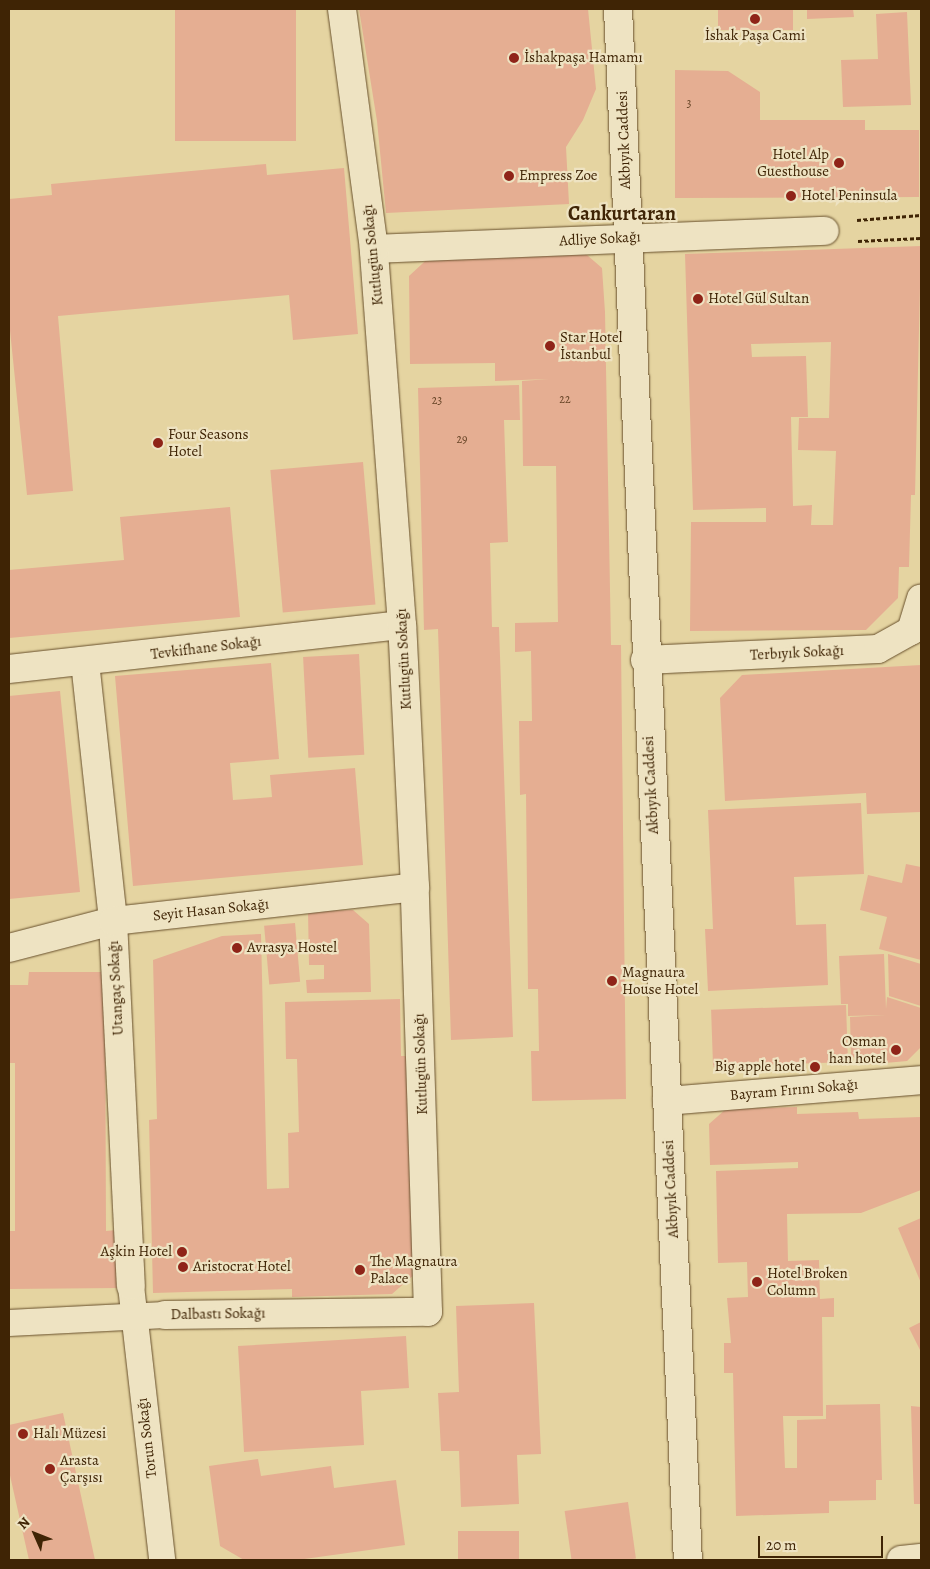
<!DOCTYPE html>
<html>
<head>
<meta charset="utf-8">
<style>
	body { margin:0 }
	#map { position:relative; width:930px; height:1569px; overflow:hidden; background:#e5d4a1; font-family:Alegreya,serif }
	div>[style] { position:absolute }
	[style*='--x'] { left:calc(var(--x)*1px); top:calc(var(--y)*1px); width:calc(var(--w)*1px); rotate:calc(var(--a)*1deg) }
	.building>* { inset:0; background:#e5ae92; transform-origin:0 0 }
	.path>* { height:3px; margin-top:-1.5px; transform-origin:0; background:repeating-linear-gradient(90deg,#3f2405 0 4px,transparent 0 6.5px) }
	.roads { filter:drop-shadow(0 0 1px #68502c) drop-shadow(0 0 1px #68502c) }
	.pedestrian>* { height:26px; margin:-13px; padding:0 13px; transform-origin:13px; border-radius:13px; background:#eee3c2 }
	.minor>* { height:28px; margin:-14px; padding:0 14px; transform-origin:14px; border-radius:14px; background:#eee3c2 }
	.tertiary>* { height:28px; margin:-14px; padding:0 14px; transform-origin:14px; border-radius:14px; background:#eee3c2 }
	.dots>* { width:14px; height:14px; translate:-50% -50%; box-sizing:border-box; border:2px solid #eee3c2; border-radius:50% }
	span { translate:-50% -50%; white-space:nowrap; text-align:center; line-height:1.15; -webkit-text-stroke:4.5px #eee3c2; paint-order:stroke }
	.number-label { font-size:12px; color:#684628 }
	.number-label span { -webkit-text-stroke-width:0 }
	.poi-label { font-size:15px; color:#3f2405 }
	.left { translate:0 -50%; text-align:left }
	.right { translate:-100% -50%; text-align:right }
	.street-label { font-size:15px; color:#3f2405 }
	.district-label { font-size:20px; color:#3f2405; font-weight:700 }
	.frame { position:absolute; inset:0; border:10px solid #3f2405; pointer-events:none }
	.north { position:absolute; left:10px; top:1509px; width:50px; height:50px; -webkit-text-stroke:4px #eee3c2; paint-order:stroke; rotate:314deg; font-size:14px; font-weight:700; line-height:20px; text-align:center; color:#3f2405 }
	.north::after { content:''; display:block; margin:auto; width:18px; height:22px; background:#3f2405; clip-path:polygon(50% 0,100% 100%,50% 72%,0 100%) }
	.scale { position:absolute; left:758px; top:1536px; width:125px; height:22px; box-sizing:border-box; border:2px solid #3f2405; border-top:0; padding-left:6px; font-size:15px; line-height:18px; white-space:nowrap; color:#3f2405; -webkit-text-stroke:4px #eee3c2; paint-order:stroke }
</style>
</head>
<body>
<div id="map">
	<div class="building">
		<div style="left:175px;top:9px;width:121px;height:132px"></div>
		<div style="clip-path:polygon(359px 9px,588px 9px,596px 89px,583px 120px,566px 147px,569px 204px,386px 213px,377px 121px)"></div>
		<div style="left:718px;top:9px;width:75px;height:21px"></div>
		<div style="clip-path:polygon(807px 9px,853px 9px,854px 17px,807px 19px)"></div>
		<div style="clip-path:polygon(907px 12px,911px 105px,843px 107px,841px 60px,878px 59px,876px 14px)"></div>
		<div style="clip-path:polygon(675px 70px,728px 71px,760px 92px,760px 120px,865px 120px,865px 130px,919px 130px,919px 197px,675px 198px)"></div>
		<div style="clip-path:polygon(266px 164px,267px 175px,344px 168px,358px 334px,293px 340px,289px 295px,58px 316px,73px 491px,27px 495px,9px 321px,9px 199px,52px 195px,51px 184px)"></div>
		<div style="clip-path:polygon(evenodd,921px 246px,915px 495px,911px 495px,909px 567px,899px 567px,898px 598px,866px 630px,690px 631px,691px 522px,766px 522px,766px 508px,693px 510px,685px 254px,921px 246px,831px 342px,829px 418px,799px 418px,798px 450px,836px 451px,833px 525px,811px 525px,812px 505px,793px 506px,791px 417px,808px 417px,806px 356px,752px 357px,751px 344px,831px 342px)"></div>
		<div style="clip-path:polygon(580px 249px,602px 268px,605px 312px,611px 645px,621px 645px,626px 1099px,532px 1101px,531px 1051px,539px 1051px,538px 989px,528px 989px,526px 794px,520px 795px,519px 721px,532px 721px,531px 651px,515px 652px,515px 623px,558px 622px,556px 466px,523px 466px,522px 381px,549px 379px,495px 381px,495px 363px,410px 364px,409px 276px,435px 252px)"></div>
		<div style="clip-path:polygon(519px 385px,520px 420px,504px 420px,508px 542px,490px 543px,492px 627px,499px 627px,513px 1037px,451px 1040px,438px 629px,424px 630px,418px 388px)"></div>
		<div style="left:363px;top:462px;width:143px;height:93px;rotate:85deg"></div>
		<div style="clip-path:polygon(230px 507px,240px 617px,9px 638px,9px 570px,124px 560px,120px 517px)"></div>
		<div style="left:359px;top:654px;width:101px;height:56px;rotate:87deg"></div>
		<div style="clip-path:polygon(271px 663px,279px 759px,230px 763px,233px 800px,272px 797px,270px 775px,355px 768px,363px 865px,133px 886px,115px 676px)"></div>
		<div style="clip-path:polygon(921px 665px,921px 812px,867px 814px,866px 793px,725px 801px,720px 698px,742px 675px)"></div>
		<div style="clip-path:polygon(60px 691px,80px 892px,9px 899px,9px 696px)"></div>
		<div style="clip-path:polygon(861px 803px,864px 874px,794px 877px,796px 925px,826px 924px,828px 985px,708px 991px,705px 929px,713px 929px,708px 810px)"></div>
		<div style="clip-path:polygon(906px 864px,921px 867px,921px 960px,879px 949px,887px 917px,860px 910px,868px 875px,902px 883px)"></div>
		<div style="clip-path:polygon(353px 910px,369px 924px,371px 992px,307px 993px,306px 980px,324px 979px,324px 965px,309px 965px,308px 911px)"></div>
		<div style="left:295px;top:923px;width:59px;height:31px;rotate:85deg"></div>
		<div style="clip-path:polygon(261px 934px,267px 1189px,289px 1188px,288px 1133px,299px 1132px,297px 1059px,286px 1059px,285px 1002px,400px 999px,401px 1056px,410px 1056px,415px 1274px,392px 1294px,292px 1297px,292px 1289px,153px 1293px,149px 1120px,157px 1119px,153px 960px,222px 936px)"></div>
		<div style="clip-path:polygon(884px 954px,886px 1009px,887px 997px,921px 1008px,921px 1047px,907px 1061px,863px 1065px,851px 1055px,850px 1017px,887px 1015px,848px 1016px,848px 1004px,841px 1004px,839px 956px)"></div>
		<div style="clip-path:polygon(888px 954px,921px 964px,921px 1006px,889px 996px)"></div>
		<div style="clip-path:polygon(29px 972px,105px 972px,106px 1231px,117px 1230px,117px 1288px,9px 1289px,9px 1231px,15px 1231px,15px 1063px,9px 1063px,9px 985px,28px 985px)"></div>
		<div style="left:846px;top:1005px;width:57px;height:135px;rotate:88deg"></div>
		<div style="clip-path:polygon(797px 1107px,797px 1114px,858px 1112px,859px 1119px,921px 1117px,921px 1190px,861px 1213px,787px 1214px,788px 1261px,819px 1260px,820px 1299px,834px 1298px,834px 1317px,822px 1317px,823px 1416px,783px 1416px,785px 1468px,797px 1468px,797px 1420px,826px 1419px,826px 1405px,880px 1404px,882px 1480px,876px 1480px,876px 1500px,829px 1501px,829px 1513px,736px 1516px,733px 1373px,724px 1373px,724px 1343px,731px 1343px,727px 1298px,748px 1297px,747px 1262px,718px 1263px,716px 1171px,798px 1168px,798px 1162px,710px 1165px,709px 1124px,726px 1109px)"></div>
		<div style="clip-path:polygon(921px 1218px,921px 1283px,898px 1228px)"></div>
		<div style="clip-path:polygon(534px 1303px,541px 1454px,517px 1455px,519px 1504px,461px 1507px,459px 1451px,441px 1451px,438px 1393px,459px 1392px,456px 1306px)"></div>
		<div style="clip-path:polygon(921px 1322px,921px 1352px,909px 1328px)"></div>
		<div style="clip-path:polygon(406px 1336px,409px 1388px,361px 1391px,364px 1445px,244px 1452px,238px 1346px)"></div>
		<div style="clip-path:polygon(911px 1406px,921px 1407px,921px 1504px,914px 1504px)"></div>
		<div style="clip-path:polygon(63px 1413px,95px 1560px,29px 1560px,9px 1471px,9px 1425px)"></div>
		<div style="clip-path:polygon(258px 1459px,261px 1476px,331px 1466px,334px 1488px,396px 1480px,405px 1545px,297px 1560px,244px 1560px,220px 1546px,209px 1466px)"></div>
		<div style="left:628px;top:1502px;width:57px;height:64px;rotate:82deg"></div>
		<div style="left:519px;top:1531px;width:29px;height:61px;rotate:90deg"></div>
	</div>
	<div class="path">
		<div style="--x:857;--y:220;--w:64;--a:-4.5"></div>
		<div style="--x:858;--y:241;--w:63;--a:-2.7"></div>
	</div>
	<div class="roads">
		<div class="pedestrian">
			<div style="--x:131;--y:1286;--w:276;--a:83.5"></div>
			<div style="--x:9;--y:1323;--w:156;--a:-2.9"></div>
		</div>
		<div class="minor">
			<div style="--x:374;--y:249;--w:451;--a:-2.3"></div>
			<div style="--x:645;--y:660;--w:233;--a:-2.7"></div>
			<div style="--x:878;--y:649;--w:38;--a:-29"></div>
			<div style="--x:911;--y:631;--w:34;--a:-73"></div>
			<div style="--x:85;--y:662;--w:261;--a:83.8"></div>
			<div style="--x:113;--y:921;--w:365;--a:87.2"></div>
			<div style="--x:9;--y:669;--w:395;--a:-6.4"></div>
			<div style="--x:9;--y:948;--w:107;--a:-14.6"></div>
			<div style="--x:113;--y:921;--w:304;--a:-6.4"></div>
			<div style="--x:667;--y:1101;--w:255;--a:-4.7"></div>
			<div style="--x:165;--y:1315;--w:263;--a:-0.7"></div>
			<div style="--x:428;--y:1312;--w:425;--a:-91.8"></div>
			<div style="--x:415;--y:887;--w:262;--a:-92.8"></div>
			<div style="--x:402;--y:625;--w:377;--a:-94.3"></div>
			<div style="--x:374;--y:249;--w:242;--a:-97.6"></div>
			<div style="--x:901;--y:1560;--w:20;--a:-6"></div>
		</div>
		<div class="tertiary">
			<div style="--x:618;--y:9;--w:1553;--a:87.42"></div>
		</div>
	</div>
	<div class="dots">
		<div style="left:755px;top:19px;background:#8f2418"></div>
		<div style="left:514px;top:58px;background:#8f2418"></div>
		<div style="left:839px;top:163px;background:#8f2418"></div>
		<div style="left:509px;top:176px;background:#8f2418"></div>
		<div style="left:791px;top:196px;background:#8f2418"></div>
		<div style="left:698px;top:299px;background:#8f2418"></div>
		<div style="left:550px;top:346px;background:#8f2418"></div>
		<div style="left:158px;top:443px;background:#8f2418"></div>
		<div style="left:237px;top:948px;background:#8f2418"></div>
		<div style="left:612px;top:981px;background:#8f2418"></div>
		<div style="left:896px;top:1050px;background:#8f2418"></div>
		<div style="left:815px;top:1067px;background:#8f2418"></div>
		<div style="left:182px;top:1252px;background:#8f2418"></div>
		<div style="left:183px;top:1267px;background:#8f2418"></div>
		<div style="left:360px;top:1270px;background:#8f2418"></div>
		<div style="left:757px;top:1282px;background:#8f2418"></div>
		<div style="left:23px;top:1434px;background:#8f2418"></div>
		<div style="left:50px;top:1469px;background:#8f2418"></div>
	</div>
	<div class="number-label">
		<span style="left:689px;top:104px">3</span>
		<span style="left:565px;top:400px">22</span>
		<span style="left:437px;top:401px">23</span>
		<span style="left:462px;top:440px">29</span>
	</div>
	<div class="poi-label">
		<span style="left:755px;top:36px">İshak Paşa Cami</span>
		<span class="left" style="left:524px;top:58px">İshakpaşa Hamamı</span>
		<span class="right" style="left:829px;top:163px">Hotel Alp<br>Guesthouse</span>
		<span class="left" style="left:519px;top:176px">Empress Zoe</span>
		<span class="left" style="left:801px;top:196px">Hotel Peninsula</span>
		<span class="left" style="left:708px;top:299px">Hotel Gül Sultan</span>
		<span class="left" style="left:560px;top:346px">Star Hotel<br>İstanbul</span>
		<span class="left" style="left:168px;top:443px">Four Seasons<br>Hotel</span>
		<span class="left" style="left:247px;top:948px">Avrasya Hostel</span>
		<span class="left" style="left:622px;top:981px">Magnaura<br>House Hotel</span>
		<span class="right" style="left:886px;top:1050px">Osman<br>han hotel</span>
		<span class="right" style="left:805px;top:1067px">Big apple hotel</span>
		<span class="right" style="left:172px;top:1252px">Aşkin Hotel</span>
		<span class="left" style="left:370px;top:1270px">The Magnaura<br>Palace</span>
		<span class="left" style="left:193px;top:1267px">Aristocrat Hotel</span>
		<span class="left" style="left:767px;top:1282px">Hotel Broken<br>Column</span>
		<span class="left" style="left:33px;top:1434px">Halı Müzesi</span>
		<span class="left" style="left:60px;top:1469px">Arasta<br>Çarşısı</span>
	</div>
	<div class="street-label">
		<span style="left:624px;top:140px;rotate:-92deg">Akbıyık Caddesi</span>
		<span style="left:600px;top:239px;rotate:-3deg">Adliye Sokağı</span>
		<span style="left:373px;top:255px;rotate:-96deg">Kutlugün Sokağı</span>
		<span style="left:206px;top:648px;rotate:-7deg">Tevkifhane Sokağı</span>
		<span style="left:797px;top:653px;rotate:-3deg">Terbıyık Sokağı</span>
		<span style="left:404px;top:659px;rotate:-93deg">Kutlugün Sokağı</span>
		<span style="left:651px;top:785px;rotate:-93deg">Akbıyık Caddesi</span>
		<span style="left:211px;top:910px;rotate:-6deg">Seyit Hasan Sokağı</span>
		<span style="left:116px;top:988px;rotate:-93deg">Utangaç Sokağı</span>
		<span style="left:421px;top:1064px;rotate:-92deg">Kutlugün Sokağı</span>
		<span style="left:794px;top:1090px;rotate:-5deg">Bayram Fırını Sokağı</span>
		<span style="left:671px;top:1189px;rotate:-93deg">Akbıyık Caddesi</span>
		<span style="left:218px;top:1314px;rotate:-1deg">Dalbastı Sokağı</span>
		<span style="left:147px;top:1438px;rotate:-97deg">Torun Sokağı</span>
	</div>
	<div class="district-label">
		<span style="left:622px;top:213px">Cankurtaran</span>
	</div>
	<div class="frame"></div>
	<div class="north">N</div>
	<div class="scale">20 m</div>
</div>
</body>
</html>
